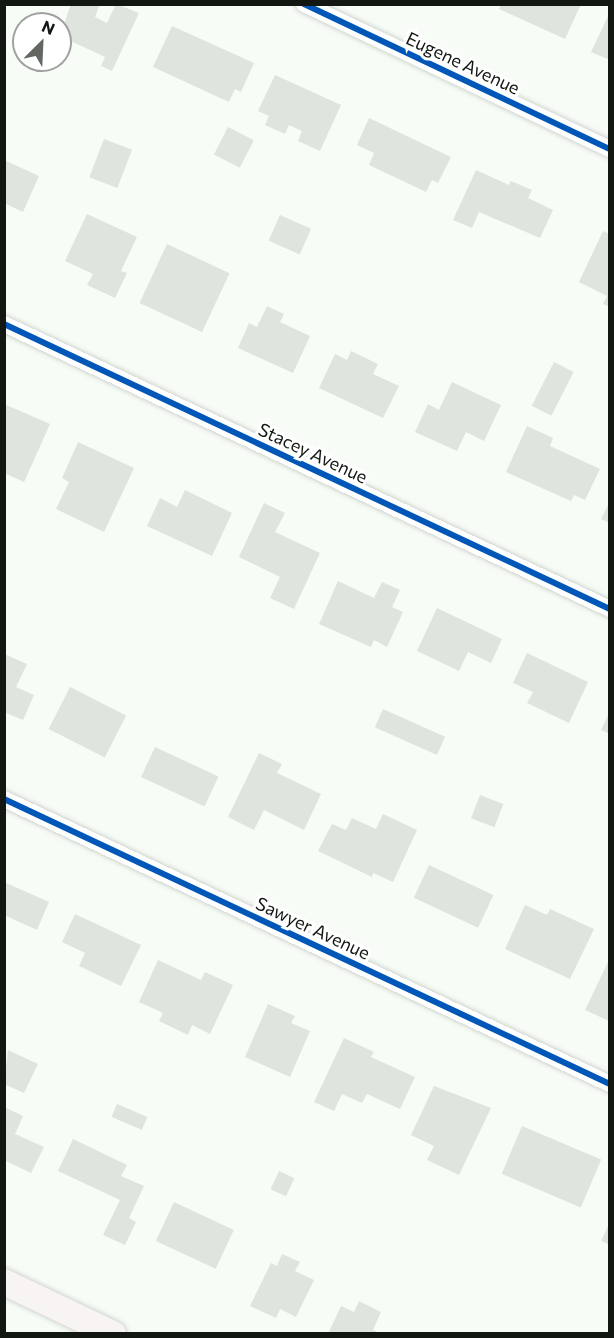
<!DOCTYPE html>
<html>
<head>
<meta charset="utf-8">
<style>
	body { margin:0 }
	#map { position:relative; width:614px; height:1338px; overflow:hidden; background:#f7fcf6; font-family:Commissioner,sans-serif }
	div>[style] { position:absolute }
	[style*='--x'] { left:calc(var(--x)*1px); top:calc(var(--y)*1px); width:calc(var(--w)*1px); rotate:calc(var(--a)*1deg) }
	.building>* { inset:0; background:#dfe4de; transform-origin:0 0 }
	.roads { filter:drop-shadow(0 0 2px #d1d6d0) drop-shadow(0 0 2px #d1d6d0) }
	.minor>* { height:16px; margin:-8px; padding:0 8px; transform-origin:8px; border-radius:8px; background:#fefffe }
	.primary>* { height:26px; margin:-13px; padding:0 13px; transform-origin:13px; border-radius:13px; background:#f8f4f3 }
	.cycleway>* { height:6px; margin:-3px; padding:0 3px; transform-origin:3px; border-radius:3px; background:#0057b8 }
	span { translate:-50% -50%; white-space:nowrap; text-align:center; line-height:1.15; -webkit-text-stroke:6px #fff; paint-order:stroke }
	.street-label { font-size:18px; color:#121712 }
	.frame { position:absolute; inset:0; border:6px solid #121712; pointer-events:none }
	.north { position:absolute; left:12px; top:12px; width:60px; height:60px; box-sizing:border-box; background:#fff; border:2px solid #a0a2a0; border-radius:50%; rotate:24deg; font-size:16px; font-weight:700; line-height:24px; text-align:center; color:#121712 }
	.north::after { content:''; display:block; margin:auto; width:21px; height:27px; background:#626762; clip-path:polygon(50% 0,100% 100%,50% 72%,0 100%) }
</style>
</head>
<body>
<div id="map">
	<div class="building">
		<div style="clip-path:polygon(71px 4px,100px 4px,95px 17px,107px 23px,116px 4px,139px 13px,112px 71px,101px 66px,105px 57px,60px 36px)"></div>
		<div style="clip-path:polygon(501px 4px,581px 4px,565px 39px,499px 9px)"></div>
		<div style="clip-path:polygon(610px 12px,610px 60px,591px 52px)"></div>
		<div style="clip-path:polygon(172px 26px,254px 63px,241px 92px,235px 89px,229px 102px,153px 67px)"></div>
		<div style="clip-path:polygon(275px 75px,341px 105px,320px 151px,298px 141px,302px 131px,289px 125px,285px 134px,265px 125px,269px 116px,258px 111px)"></div>
		<div style="clip-path:polygon(369px 118px,451px 157px,438px 183px,432px 180px,426px 192px,369px 165px,374px 153px,357px 145px)"></div>
		<div style="left:228px;top:127px;width:29px;height:31px;rotate:27deg"></div>
		<div style="left:104px;top:139px;width:30px;height:41px;rotate:21deg"></div>
		<div style="clip-path:polygon(4px 160px,39px 176px,23px 212px,4px 203px)"></div>
		<div style="clip-path:polygon(476px 170px,509px 185px,511px 181px,532px 190px,528px 198px,553px 210px,540px 238px,479px 212px,472px 228px,453px 220px)"></div>
		<div style="clip-path:polygon(87px 214px,137px 237px,121px 271px,127px 273px,115px 298px,87px 285px,93px 274px,65px 261px)"></div>
		<div style="left:280px;top:215px;width:34px;height:28px;rotate:24deg"></div>
		<div style="clip-path:polygon(603px 231px,610px 234px,610px 307px,603px 304px,607px 296px,579px 282px)"></div>
		<div style="left:167px;top:244px;width:69px;height:65px;rotate:25deg"></div>
		<div style="clip-path:polygon(267px 306px,284px 314px,280px 322px,310px 336px,293px 373px,238px 348px,249px 323px,257px 327px)"></div>
		<div style="clip-path:polygon(351px 351px,378px 364px,373px 374px,399px 386px,383px 418px,319px 388px,335px 354px,347px 360px)"></div>
		<div style="left:554px;top:362px;width:22px;height:49px;rotate:27deg"></div>
		<div style="clip-path:polygon(452px 382px,501px 405px,484px 441px,466px 432px,457px 451px,415px 432px,428px 404px,439px 410px)"></div>
		<div style="clip-path:polygon(4px 404px,50px 424px,24px 482px,4px 473px)"></div>
		<div style="clip-path:polygon(527px 426px,553px 438px,550px 446px,600px 469px,585px 500px,574px 495px,571px 501px,506px 472px)"></div>
		<div style="clip-path:polygon(78px 442px,134px 468px,104px 532px,56px 509px,69px 482px,62px 478px)"></div>
		<div style="clip-path:polygon(185px 490px,232px 513px,212px 556px,147px 526px,160px 498px,177px 507px)"></div>
		<div style="clip-path:polygon(610px 501px,610px 523px,601px 519px)"></div>
		<div style="clip-path:polygon(264px 503px,285px 513px,275px 532px,320px 553px,294px 609px,270px 598px,280px 577px,239px 557px)"></div>
		<div style="clip-path:polygon(338px 581px,374px 598px,382px 582px,400px 590px,392px 607px,403px 612px,387px 647px,374px 640px,371px 647px,319px 624px)"></div>
		<div style="clip-path:polygon(437px 608px,502px 639px,491px 663px,468px 652px,459px 671px,417px 651px)"></div>
		<div style="clip-path:polygon(527px 653px,588px 682px,569px 723px,527px 703px,533px 692px,513px 683px)"></div>
		<div style="clip-path:polygon(4px 654px,27px 664px,16px 687px,34px 695px,23px 720px,4px 712px)"></div>
		<div style="left:70px;top:687px;width:63px;height:47px;rotate:27deg"></div>
		<div style="left:383px;top:709px;width:68px;height:20px;rotate:24deg"></div>
		<div style="clip-path:polygon(610px 711px,610px 734px,601px 730px)"></div>
		<div style="left:155px;top:747px;width:70px;height:33px;rotate:25deg"></div>
		<div style="clip-path:polygon(259px 753px,282px 764px,277px 773px,321px 794px,304px 830px,264px 810px,254px 830px,228px 817px)"></div>
		<div style="left:480px;top:795px;width:25px;height:25px;rotate:21deg"></div>
		<div style="clip-path:polygon(383px 814px,417px 830px,393px 882px,373px 873px,372px 877px,318px 851px,332px 824px,346px 830px,352px 818px,376px 829px)"></div>
		<div style="left:429px;top:865px;width:71px;height:36px;rotate:25deg"></div>
		<div style="clip-path:polygon(4px 882px,49px 902px,37px 930px,4px 915px)"></div>
		<div style="clip-path:polygon(525px 905px,547px 915px,550px 909px,594px 929px,570px 979px,505px 949px)"></div>
		<div style="clip-path:polygon(75px 914px,141px 945px,121px 986px,79px 966px,85px 953px,62px 942px)"></div>
		<div style="clip-path:polygon(610px 958px,610px 1020px,609px 1021px,585px 1010px)"></div>
		<div style="clip-path:polygon(158px 960px,201px 980px,205px 972px,233px 985px,210px 1034px,192px 1025px,188px 1035px,159px 1021px,163px 1013px,139px 1002px)"></div>
		<div style="clip-path:polygon(268px 1004px,295px 1016px,291px 1023px,310px 1031px,290px 1077px,245px 1057px)"></div>
		<div style="clip-path:polygon(344px 1038px,374px 1052px,371px 1057px,415px 1077px,400px 1109px,367px 1094px,362px 1103px,342px 1094px,334px 1111px,314px 1102px)"></div>
		<div style="clip-path:polygon(8px 1050px,38px 1064px,24px 1093px,4px 1084px)"></div>
		<div style="clip-path:polygon(434px 1086px,491px 1108px,459px 1175px,427px 1160px,434px 1146px,411px 1135px)"></div>
		<div style="left:117px;top:1104px;width:33px;height:14px;rotate:23deg"></div>
		<div style="clip-path:polygon(4px 1107px,23px 1116px,15px 1134px,44px 1147px,31px 1173px,4px 1160px)"></div>
		<div style="left:522px;top:1126px;width:86px;height:52px;rotate:23deg"></div>
		<div style="clip-path:polygon(73px 1139px,127px 1165px,121px 1176px,144px 1186px,129px 1218px,136px 1222px,125px 1245px,103px 1235px,120px 1200px,58px 1171px)"></div>
		<div style="left:279px;top:1171px;width:17px;height:20px;rotate:25deg"></div>
		<div style="left:174px;top:1202px;width:66px;height:43px;rotate:25deg"></div>
		<div style="clip-path:polygon(610px 1222px,610px 1245px,601px 1241px)"></div>
		<div style="clip-path:polygon(282px 1254px,300px 1262px,295px 1271px,314px 1280px,296px 1317px,280px 1309px,276px 1318px,250px 1306px,271px 1263px,277px 1266px)"></div>
		<div style="clip-path:polygon(359px 1301px,381px 1312px,373px 1330px,381px 1334px,328px 1334px,341px 1306px,354px 1312px)"></div>
	</div>
	<div class="roads">
		<div class="minor">
			<div style="--x:304;--y:4;--w:339;--a:25.4"></div>
			<div style="--x:4;--y:324;--w:670;--a:25.19"></div>
			<div style="--x:4;--y:799;--w:670;--a:25.19"></div>
		</div>
		<div class="primary">
			<div style="--x:4;--y:1282;--w:121;--a:25.5"></div>
		</div>
	</div>
	<div class="cycleway">
		<div style="--x:304;--y:4;--w:339;--a:25.4"></div>
		<div style="--x:4;--y:324;--w:670;--a:25.19"></div>
		<div style="--x:4;--y:799;--w:670;--a:25.19"></div>
	</div>
	<div class="street-label">
		<span style="left:463px;top:63px;rotate:25deg">Eugene Avenue</span>
		<span style="left:313px;top:453px;rotate:25deg">Stacey Avenue</span>
		<span style="left:313px;top:928px;rotate:25deg">Sawyer Avenue</span>
	</div>
	<div class="frame"></div>
	<div class="north">N</div>
</div>
</body>
</html>
